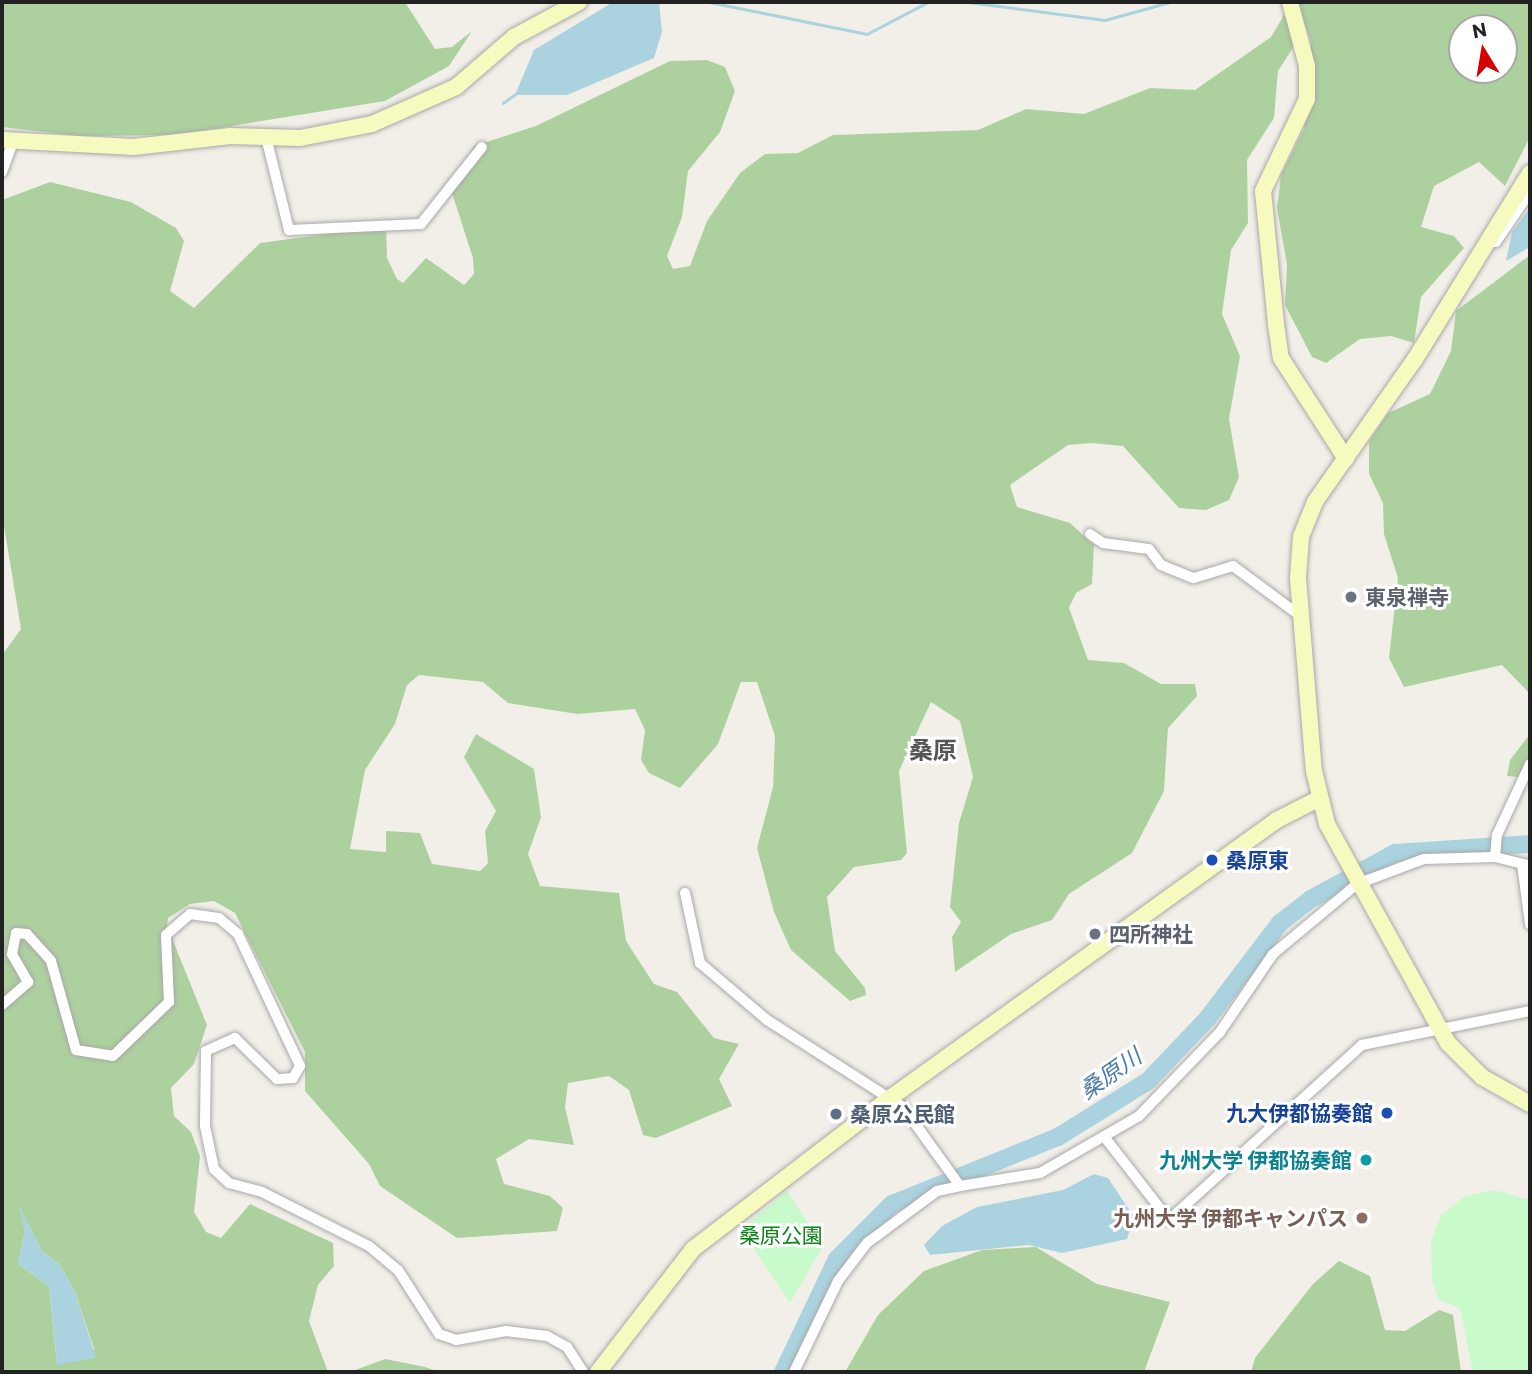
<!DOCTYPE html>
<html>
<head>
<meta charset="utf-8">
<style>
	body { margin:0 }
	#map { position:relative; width:1532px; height:1374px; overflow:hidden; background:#f2efe9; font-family:Commissioner,"Noto Sans JP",sans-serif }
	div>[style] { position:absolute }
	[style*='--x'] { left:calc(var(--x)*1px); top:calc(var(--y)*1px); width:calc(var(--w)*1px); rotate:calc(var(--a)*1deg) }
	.forest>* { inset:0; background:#add19e }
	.park>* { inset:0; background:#c8facc }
	.water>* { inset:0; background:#aad3df }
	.stream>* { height:2.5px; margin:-1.25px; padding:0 1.25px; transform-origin:1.25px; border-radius:1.25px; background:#aad3df }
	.river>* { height:18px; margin:-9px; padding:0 9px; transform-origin:9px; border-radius:9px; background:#aad3df }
	.roads { filter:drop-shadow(0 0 2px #a9a9a9) drop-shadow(0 0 2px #a9a9a9) }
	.street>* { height:10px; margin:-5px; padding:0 5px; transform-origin:5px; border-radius:5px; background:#fff }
	.secondary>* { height:16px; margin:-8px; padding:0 8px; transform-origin:8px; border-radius:8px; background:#f7fabf }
	.dots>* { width:19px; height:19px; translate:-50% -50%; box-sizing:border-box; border:4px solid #fff; border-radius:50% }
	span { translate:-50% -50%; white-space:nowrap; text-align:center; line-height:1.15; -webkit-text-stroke:6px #fff; paint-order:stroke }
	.worship-label { font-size:21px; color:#5b616d; font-weight:700 }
	.left { translate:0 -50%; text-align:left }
	.transit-label { font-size:21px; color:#164399; font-weight:700 }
	.right { translate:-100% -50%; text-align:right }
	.service-label { font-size:21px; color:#4e5e75; font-weight:700 }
	.culture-label { font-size:21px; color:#0d838f; font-weight:700 }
	.education-label { font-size:21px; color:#785e54; font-weight:700 }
	.park-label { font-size:21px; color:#0c8416 }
	.water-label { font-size:23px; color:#4a7aab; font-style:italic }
	.quarter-label { font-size:24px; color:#555; font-weight:700 }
	.frame { position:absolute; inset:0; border:4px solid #222; pointer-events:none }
	.north { position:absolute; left:1448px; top:14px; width:70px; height:70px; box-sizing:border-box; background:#fff; border:2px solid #a7a7a7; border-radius:50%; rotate:349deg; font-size:19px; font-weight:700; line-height:28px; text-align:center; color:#222 }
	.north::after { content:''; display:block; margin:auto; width:24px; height:32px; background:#d40000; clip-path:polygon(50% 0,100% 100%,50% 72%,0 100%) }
</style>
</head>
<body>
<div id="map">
	<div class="forest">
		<div style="clip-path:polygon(2px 2px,405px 2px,435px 49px,452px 47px,472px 31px,449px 66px,385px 101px,176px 135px,79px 136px,2px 127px)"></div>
		<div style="clip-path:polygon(evenodd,1297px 2px,1530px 2px,1530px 137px,1505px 186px,1479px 162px,1434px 186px,1421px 227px,1454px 236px,1464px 248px,1421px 297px,1414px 343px,1391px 336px,1360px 339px,1326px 363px,1312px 357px,1285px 305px,1287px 265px,1277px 208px,1281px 175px,1304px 129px,1311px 65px,1311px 42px,1297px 2px,1462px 28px,1504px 28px,1504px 70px,1462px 70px,1462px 28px)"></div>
		<div style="clip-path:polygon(evenodd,1284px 15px,1296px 43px,1278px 71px,1274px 118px,1247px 160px,1248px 223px,1231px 250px,1222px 314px,1240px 356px,1229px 419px,1239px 477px,1229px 500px,1206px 510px,1179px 508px,1123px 446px,1091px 443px,1068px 445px,1010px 485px,1017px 507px,1070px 523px,1094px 545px,1092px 584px,1076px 593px,1069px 608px,1088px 660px,1124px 663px,1161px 684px,1195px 684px,1197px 696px,1168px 728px,1164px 791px,1132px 853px,1069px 894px,1052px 920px,1011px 934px,955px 972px,952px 937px,961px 922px,950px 907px,959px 823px,973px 777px,960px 721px,931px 702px,899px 771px,907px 853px,901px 860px,854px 867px,827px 897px,835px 951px,865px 988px,866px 995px,850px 1001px,791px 950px,774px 912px,757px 848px,773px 787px,775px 736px,757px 682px,741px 682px,718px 744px,680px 788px,649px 773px,641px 760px,645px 730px,635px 709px,577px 714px,508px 703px,483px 682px,419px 675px,407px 685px,395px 724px,365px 770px,350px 849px,386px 852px,386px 831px,420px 833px,432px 864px,480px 871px,488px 863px,485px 831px,496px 811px,464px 757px,476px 734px,534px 769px,541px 817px,528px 854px,540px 886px,619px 893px,626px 941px,654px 984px,677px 992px,714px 1038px,739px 1044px,719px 1079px,732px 1106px,656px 1138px,643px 1135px,629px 1090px,609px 1076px,568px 1083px,565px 1107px,574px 1145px,529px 1139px,496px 1159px,504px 1184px,550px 1196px,563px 1208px,557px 1231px,457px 1238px,380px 1186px,369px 1164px,305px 1091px,305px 1052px,235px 913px,214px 901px,190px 904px,168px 918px,167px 926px,207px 1025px,194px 1064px,171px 1088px,174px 1116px,191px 1132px,200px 1156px,194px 1212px,206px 1232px,221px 1238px,250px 1204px,333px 1243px,334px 1266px,318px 1285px,309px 1321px,328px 1372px,2px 1372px,2px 655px,21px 629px,2px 514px,2px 200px,50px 182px,131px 202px,176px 228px,184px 241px,170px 291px,194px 308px,260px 243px,386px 226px,387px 258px,397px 279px,403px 283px,426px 258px,464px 285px,474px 274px,473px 258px,451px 190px,474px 146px,536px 126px,670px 61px,707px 60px,725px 67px,735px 91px,720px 132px,688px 171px,682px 217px,667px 256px,673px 269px,690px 266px,707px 221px,740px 173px,765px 154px,798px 153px,833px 135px,978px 130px,1026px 109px,1084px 114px,1150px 88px,1195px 90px,1271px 37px,1284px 15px,20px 1208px,42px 1251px,60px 1265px,75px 1292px,94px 1349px,57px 1365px,49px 1286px,18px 1264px,25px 1232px,20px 1208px)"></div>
		<div style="clip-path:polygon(1530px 255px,1530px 694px,1502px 665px,1404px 687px,1389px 658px,1398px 578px,1384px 534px,1383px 503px,1369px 474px,1369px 442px,1388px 413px,1430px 394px,1451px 351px,1456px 311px)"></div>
		<div style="clip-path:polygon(1530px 734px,1530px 778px,1507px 776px,1510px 760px)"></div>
		<div style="clip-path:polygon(1036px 1247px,1097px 1284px,1170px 1302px,1144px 1372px,845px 1372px,878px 1315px,924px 1271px,982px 1250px)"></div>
		<div style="clip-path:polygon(1339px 1261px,1370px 1276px,1385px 1330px,1405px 1331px,1439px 1310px,1453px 1315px,1461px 1372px,1251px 1372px,1255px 1358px,1313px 1284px)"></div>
		<div style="clip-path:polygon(385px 1359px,425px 1367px,440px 1372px,350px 1372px)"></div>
	</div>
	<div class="park">
		<div style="clip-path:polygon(1494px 1190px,1530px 1200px,1530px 1372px,1473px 1372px,1460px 1308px,1438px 1299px,1432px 1279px,1431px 1240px,1441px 1215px,1465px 1196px)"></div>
		<div style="clip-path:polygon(787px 1191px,823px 1246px,790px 1303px,741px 1229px)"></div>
	</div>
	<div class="water">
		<div style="clip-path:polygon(613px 2px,659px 2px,662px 32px,654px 58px,567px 95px,515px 95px,534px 50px)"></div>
		<div style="clip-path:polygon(1530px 208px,1530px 247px,1506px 261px,1512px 232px)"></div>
		<div style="clip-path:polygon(1094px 1174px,1108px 1178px,1134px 1217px,1127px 1239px,1062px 1253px,1029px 1245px,930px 1255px,924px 1245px,942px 1226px,977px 1207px,1063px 1190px)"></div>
		<div style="clip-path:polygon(19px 1205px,42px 1251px,60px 1265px,75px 1292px,96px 1358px,57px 1365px,49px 1286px,18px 1264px,25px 1232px)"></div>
	</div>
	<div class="stream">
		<div style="--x:709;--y:2;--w:161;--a:11.4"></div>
		<div style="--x:867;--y:34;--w:69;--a:-27.7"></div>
		<div style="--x:968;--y:2;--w:138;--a:7.5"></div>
		<div style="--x:1105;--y:20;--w:67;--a:-15.5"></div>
		<div style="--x:503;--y:103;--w:17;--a:-36"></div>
	</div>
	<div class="river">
		<div style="--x:783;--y:1372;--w:125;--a:-64.5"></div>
		<div style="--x:837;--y:1259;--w:78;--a:-45"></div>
		<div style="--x:892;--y:1204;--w:179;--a:-22"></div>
		<div style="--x:1058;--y:1137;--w:106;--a:-31.9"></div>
		<div style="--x:1148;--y:1081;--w:86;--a:-46.4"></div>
		<div style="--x:1207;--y:1019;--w:121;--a:-52.8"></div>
		<div style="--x:1280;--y:923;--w:39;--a:-38"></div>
		<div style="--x:1311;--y:899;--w:96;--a:-28.7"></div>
		<div style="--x:1395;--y:853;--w:135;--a:-3.8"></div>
	</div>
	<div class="roads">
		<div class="street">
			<div style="--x:266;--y:137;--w:96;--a:76.1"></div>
			<div style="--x:289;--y:230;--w:132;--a:-2.6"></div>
			<div style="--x:421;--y:224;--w:98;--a:-51.6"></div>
			<div style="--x:2;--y:172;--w:33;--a:-70"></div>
			<div style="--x:1496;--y:242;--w:60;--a:-55.8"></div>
			<div style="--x:1090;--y:534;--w:16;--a:35"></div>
			<div style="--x:1103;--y:543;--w:46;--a:7.4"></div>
			<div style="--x:1149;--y:549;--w:20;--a:53"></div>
			<div style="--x:1161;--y:565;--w:35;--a:22"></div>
			<div style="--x:1194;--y:578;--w:41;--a:-17.1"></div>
			<div style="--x:1233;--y:566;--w:86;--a:36.5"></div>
			<div style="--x:1495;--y:857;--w:22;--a:-85"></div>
			<div style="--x:1497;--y:835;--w:78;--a:-65.1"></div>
			<div style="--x:1522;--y:864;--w:61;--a:82.4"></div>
			<div style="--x:685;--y:893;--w:72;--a:77.9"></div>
			<div style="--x:700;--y:963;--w:88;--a:40.4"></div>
			<div style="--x:767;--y:1020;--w:161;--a:32.6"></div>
			<div style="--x:903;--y:1107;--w:97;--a:54.2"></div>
			<div style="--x:960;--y:1186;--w:81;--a:-9.2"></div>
			<div style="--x:1040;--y:1173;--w:114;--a:-29.9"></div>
			<div style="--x:1139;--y:1116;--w:117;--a:-46"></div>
			<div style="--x:1220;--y:1032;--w:94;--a:-55.8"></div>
			<div style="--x:1273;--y:954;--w:109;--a:-39.8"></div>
			<div style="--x:1357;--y:884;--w:72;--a:-20.5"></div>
			<div style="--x:1424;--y:859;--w:71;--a:-1.6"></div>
			<div style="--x:1495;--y:857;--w:36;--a:14"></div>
			<div style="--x:2;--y:1005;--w:35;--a:-41"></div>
			<div style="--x:28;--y:982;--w:32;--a:-120"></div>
			<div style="--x:12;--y:954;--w:21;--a:-79"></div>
			<div style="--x:16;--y:933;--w:11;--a:5"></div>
			<div style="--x:27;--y:934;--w:36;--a:48"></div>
			<div style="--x:51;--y:961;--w:92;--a:74.3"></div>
			<div style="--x:76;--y:1050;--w:37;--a:9"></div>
			<div style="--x:113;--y:1056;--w:78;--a:-44"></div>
			<div style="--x:169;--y:1002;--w:67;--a:-92.6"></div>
			<div style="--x:166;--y:935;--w:32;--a:-41"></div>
			<div style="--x:190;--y:914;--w:29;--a:8"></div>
			<div style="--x:219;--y:918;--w:25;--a:40"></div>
			<div style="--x:238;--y:934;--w:146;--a:64.8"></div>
			<div style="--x:300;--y:1066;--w:14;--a:120"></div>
			<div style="--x:293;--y:1078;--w:16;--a:176"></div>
			<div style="--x:277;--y:1079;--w:59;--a:-135.7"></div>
			<div style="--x:235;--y:1038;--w:32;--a:156"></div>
			<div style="--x:206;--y:1051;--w:75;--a:90.8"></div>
			<div style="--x:205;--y:1126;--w:44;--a:78.2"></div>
			<div style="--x:214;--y:1169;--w:21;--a:43"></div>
			<div style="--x:229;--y:1183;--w:34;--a:15"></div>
			<div style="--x:262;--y:1192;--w:120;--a:26.8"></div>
			<div style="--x:369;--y:1246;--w:38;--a:40"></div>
			<div style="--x:398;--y:1270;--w:76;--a:57.4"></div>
			<div style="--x:439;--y:1334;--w:18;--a:19"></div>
			<div style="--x:456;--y:1340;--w:51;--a:-10.2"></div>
			<div style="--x:506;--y:1331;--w:41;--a:7"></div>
			<div style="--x:547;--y:1336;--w:23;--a:29"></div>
			<div style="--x:567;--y:1347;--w:30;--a:57"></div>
			<div style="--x:1106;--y:1139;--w:103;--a:52.1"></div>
			<div style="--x:1169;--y:1220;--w:261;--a:-42.2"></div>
			<div style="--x:1362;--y:1045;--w:171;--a:-11.4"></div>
			<div style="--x:794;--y:1372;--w:101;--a:-64.2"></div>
			<div style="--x:838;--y:1281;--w:48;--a:-52.7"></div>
			<div style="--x:867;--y:1243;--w:87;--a:-36.6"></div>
			<div style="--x:937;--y:1191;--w:24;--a:-12"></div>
		</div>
		<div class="secondary">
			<div style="--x:1290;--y:2;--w:66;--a:75.1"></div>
			<div style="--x:1307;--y:66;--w:33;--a:90"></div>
			<div style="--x:1307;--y:99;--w:102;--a:115.6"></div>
			<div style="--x:1263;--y:191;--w:134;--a:84.4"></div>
			<div style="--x:1276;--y:324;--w:34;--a:82"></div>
			<div style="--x:1281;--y:358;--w:120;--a:57.2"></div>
			<div style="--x:2;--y:140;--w:132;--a:3"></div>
			<div style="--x:134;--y:147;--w:97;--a:-6.5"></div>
			<div style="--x:230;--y:136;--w:70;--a:1.6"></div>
			<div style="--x:300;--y:138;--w:73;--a:-11"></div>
			<div style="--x:372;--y:124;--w:92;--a:-23.8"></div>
			<div style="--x:456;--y:87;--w:77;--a:-40.8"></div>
			<div style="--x:514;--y:37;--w:74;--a:-28.3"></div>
			<div style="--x:1530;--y:173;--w:219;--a:121.7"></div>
			<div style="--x:1415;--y:359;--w:174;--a:125"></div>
			<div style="--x:1315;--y:502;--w:37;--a:112"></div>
			<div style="--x:1301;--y:536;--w:42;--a:94.1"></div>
			<div style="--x:1298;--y:578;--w:194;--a:85.3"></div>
			<div style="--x:1314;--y:771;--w:55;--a:76.2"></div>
			<div style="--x:1327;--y:824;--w:250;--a:61.1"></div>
			<div style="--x:1448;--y:1043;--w:48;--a:45"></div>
			<div style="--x:1482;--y:1077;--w:55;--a:29.4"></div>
			<div style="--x:598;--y:1372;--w:155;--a:-52.3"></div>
			<div style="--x:693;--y:1249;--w:248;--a:-37.5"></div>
			<div style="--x:890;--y:1098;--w:477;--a:-35.7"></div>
			<div style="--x:1277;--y:820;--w:46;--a:-27.1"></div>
		</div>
	</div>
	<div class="dots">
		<div style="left:1351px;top:597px;background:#6b7280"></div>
		<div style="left:1212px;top:860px;background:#1a4fb4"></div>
		<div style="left:1095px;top:934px;background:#6b7280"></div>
		<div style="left:1387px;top:1113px;background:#1a4fb4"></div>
		<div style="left:836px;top:1114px;background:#5c6f8a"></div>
		<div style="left:1366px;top:1160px;background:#0f9aa8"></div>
		<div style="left:1362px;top:1218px;background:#8d6e63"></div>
	</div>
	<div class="worship-label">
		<span class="left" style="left:1365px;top:597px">東泉禅寺</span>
		<span class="left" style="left:1109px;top:934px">四所神社</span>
	</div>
	<div class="transit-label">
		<span class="left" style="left:1226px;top:860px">桑原東</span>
		<span class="right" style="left:1373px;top:1113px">九大伊都協奏館</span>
	</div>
	<div class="service-label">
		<span class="left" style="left:850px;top:1114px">桑原公民館</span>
	</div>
	<div class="culture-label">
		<span class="right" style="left:1352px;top:1160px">九州大学 伊都協奏館</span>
	</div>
	<div class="education-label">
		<span class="right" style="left:1348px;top:1218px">九州大学 伊都キャンパス</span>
	</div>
	<div class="park-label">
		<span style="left:781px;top:1235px">桑原公園</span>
	</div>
	<div class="water-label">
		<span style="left:1110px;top:1073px;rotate:-35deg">桑原川</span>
	</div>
	<div class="quarter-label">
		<span style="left:933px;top:750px">桑原</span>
	</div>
	<div class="frame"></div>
	<div class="north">N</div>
</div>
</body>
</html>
